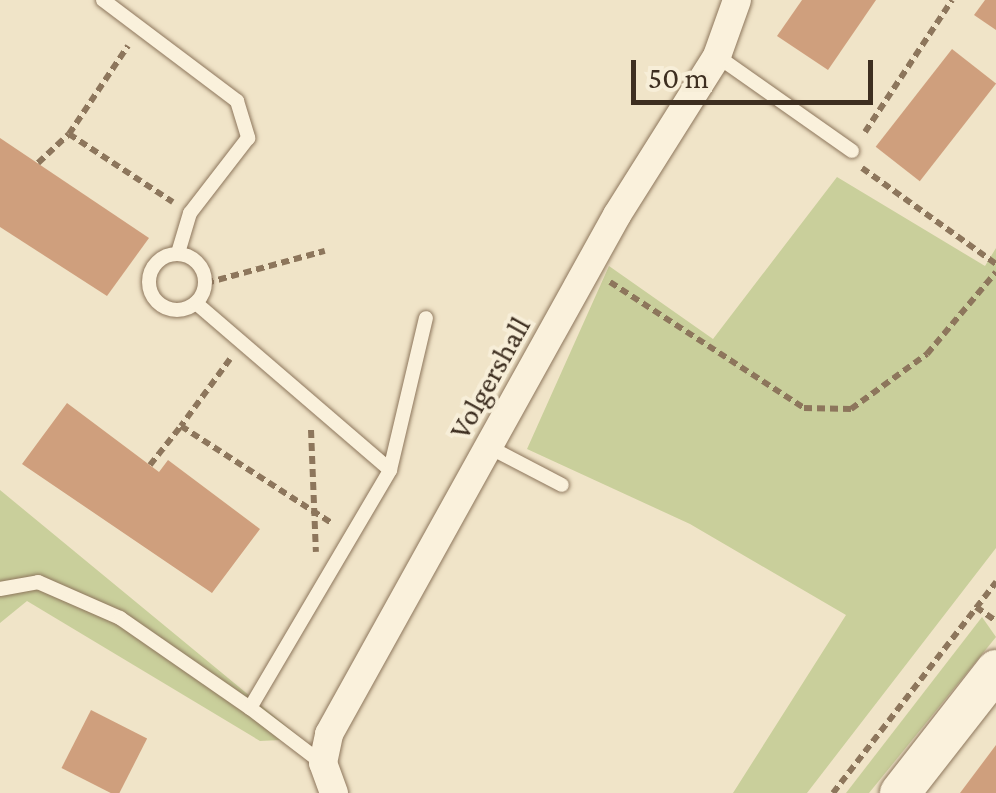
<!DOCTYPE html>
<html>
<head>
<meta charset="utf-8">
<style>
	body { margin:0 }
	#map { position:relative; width:996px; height:793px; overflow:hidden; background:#f0e4c8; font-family:"Crimson Pro",serif }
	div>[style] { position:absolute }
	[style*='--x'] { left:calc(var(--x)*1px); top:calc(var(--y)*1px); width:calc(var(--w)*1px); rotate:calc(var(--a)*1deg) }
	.green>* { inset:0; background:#c9cf9b }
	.building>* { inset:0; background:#cf9f7d; transform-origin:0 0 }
	.path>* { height:6px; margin-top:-3px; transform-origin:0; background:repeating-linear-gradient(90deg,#8d765c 0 8px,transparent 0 13px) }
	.roads { filter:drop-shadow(0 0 2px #8d765c) drop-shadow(0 0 2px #8d765c) }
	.lane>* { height:14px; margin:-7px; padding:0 7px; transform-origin:7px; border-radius:7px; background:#faf1dc }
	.lane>.ring { margin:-7px; padding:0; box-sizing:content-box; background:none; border:14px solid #faf1dc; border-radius:50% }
	.street>* { height:28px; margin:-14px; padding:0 14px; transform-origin:14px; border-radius:14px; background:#faf1dc }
	.secondary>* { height:40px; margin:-20px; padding:0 20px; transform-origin:20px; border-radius:20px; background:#faf1dc }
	span { translate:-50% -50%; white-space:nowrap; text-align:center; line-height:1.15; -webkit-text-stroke:8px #f7eed8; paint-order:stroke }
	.street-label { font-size:30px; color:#3d2e20 }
	.scale { position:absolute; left:631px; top:60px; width:242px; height:45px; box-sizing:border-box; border:5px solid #3d2e20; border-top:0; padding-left:12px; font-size:30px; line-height:35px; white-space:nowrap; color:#3d2e20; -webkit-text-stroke:8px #f7eed8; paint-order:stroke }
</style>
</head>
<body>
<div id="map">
	<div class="green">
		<div style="clip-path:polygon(837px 177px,985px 266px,996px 248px,996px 548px,807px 793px,733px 793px,846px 615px,690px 524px,527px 449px,609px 266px,713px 339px)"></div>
		<div style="clip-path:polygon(0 490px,302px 739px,260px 741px,27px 601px,0 623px)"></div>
		<div style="clip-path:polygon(982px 617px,996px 637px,869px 793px,846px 793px)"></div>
	</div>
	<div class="building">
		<div style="clip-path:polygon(802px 0,876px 0,828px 70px,777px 36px)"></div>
		<div style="clip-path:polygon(985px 0,996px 0,996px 30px,974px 15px)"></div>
		<div style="left:952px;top:49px;width:56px;height:124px;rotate:38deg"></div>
		<div style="clip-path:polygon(0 138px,149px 238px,107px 296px,0 227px)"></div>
		<div style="clip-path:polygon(67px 403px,159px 472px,168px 460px,260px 529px,212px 593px,22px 464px)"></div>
		<div style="left:91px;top:710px;width:63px;height:65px;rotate:27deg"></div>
		<div style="clip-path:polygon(996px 745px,996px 793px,960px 793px)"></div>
	</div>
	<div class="path">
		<div style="--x:865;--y:132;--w:158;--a:-56.6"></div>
		<div style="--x:69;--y:134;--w:124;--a:33.2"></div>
		<div style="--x:38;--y:163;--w:42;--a:-43.1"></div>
		<div style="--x:69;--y:134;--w:106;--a:-56.2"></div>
		<div style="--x:862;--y:168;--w:165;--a:35.6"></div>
		<div style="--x:610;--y:282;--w:231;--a:33"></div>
		<div style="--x:804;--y:408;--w:47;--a:1.2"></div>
		<div style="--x:851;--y:409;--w:94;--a:-35.9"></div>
		<div style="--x:927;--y:354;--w:107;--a:-49.9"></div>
		<div style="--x:206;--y:283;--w:123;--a:-15.1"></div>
		<div style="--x:230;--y:359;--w:83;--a:126.2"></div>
		<div style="--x:181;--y:426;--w:181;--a:32.8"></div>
		<div style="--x:311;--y:430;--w:122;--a:87.7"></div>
		<div style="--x:150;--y:465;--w:50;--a:-51.5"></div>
		<div style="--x:976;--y:607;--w:24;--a:35"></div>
		<div style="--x:833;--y:793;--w:267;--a:-52.3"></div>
	</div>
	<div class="roads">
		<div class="lane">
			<div style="--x:103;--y:0;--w:168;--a:37"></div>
			<div style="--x:237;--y:101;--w:39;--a:73"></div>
			<div style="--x:248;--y:138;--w:95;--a:127.7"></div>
			<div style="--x:190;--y:213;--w:42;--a:106.7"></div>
			<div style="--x:717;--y:56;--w:165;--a:35.1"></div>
			<div class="ring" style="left:149px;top:254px;width:42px;height:42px"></div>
			<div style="--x:196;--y:303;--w:256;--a:40.7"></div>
			<div style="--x:489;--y:447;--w:82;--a:27.5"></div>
			<div style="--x:0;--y:589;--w:39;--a:-10"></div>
			<div style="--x:38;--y:582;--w:90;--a:23.7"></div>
			<div style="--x:120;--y:618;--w:158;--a:34.7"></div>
			<div style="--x:322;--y:763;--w:91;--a:-142.6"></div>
			<div style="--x:250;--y:708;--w:276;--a:-59.5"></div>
			<div style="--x:390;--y:470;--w:156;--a:-76.7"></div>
		</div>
		<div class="street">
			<div style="--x:334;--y:793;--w:32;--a:-110"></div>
			<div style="--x:323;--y:763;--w:30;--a:-78"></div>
			<div style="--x:329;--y:734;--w:594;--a:-60.97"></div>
			<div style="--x:617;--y:215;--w:188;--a:-57.8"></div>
			<div style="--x:717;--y:56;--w:59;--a:-70.3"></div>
		</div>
		<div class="secondary">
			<div style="--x:900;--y:793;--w:156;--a:-52"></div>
		</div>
	</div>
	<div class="street-label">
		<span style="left:490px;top:378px;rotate:-61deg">Volgershall</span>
	</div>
	<div class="scale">50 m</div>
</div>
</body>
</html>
